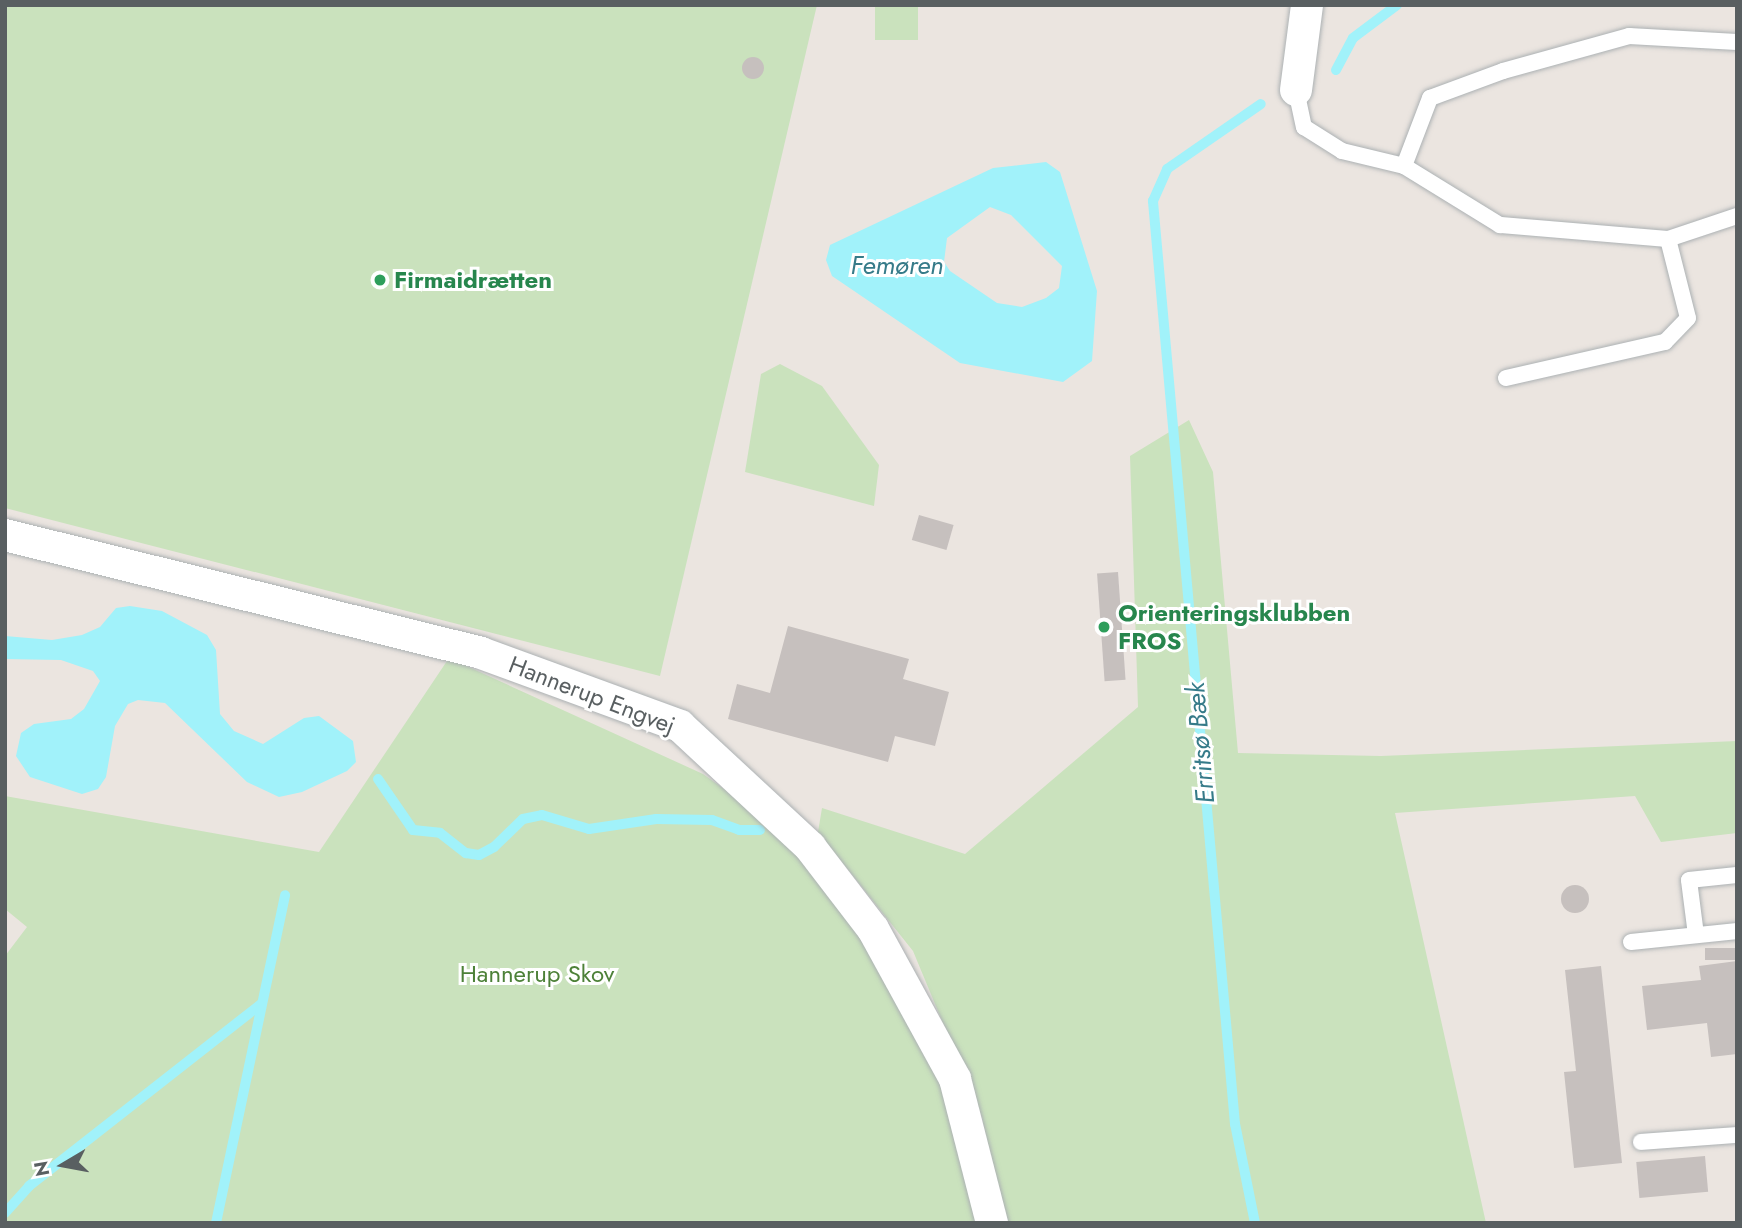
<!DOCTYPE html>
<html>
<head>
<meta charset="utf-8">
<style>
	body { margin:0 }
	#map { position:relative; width:1742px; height:1228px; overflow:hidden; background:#ebe5e0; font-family:Jost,sans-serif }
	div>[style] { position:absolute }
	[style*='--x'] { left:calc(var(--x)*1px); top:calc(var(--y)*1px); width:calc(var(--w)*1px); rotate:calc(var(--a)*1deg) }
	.green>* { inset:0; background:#cae2bd; transform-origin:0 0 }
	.water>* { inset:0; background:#a1f2fa }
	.stream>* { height:10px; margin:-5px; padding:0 5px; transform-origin:5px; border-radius:5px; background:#a1f2fa }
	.building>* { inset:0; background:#c6c0be; transform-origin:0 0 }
	.round { border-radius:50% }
	.roads { filter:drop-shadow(0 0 2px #acb1b3) drop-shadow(0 0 2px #acb1b3) }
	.service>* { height:16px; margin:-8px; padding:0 8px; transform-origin:8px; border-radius:8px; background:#fff }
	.minor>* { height:32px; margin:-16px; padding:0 16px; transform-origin:16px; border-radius:16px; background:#fff }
	.dots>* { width:19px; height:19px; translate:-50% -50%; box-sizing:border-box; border:4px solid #fff; border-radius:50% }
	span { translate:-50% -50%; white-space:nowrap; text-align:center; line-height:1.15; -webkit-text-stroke:6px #fff; paint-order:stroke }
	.leisure-label { font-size:24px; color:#27864d; font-weight:700 }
	.left { translate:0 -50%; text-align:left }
	.street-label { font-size:24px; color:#595f61 }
	.park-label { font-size:24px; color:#4d8138 }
	.water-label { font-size:26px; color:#367b89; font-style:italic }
	.frame { position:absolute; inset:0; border:7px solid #595f61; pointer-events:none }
	.north { position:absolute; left:28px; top:1130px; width:70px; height:70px; -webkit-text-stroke:5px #fff; paint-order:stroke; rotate:260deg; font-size:19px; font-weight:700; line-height:28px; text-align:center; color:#595f61 }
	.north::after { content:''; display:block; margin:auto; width:24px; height:32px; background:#595f61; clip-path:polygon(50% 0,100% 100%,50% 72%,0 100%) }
</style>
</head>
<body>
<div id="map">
	<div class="green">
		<div style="clip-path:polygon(5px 5px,817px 5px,660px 676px,5px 508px)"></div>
		<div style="left:875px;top:5px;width:43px;height:35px"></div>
		<div style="clip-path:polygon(780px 364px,822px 386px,879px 465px,874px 506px,745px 472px,761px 374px)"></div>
		<div style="clip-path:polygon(1189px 420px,1213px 472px,1238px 753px,1381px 756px,1737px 741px,1737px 833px,1661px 842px,1635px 796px,1395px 813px,1486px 1223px,1003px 1223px,982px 1117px,913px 951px,818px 832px,822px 808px,965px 854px,1138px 707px,1130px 456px)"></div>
		<div style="clip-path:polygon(449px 658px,703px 774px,766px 819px,863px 932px,925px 1047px,954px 1118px,977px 1223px,5px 1223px,5px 956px,27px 927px,5px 909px,5px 796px,319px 852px)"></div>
	</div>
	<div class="water">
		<div style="clip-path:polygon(evenodd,1046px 162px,1060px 172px,1097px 291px,1092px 361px,1063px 382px,960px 363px,832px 276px,826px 260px,830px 245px,993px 168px,1046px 162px,990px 207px,1011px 215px,1062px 266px,1059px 288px,1046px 298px,1022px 307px,997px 303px,950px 271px,944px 262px,947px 238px,990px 207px)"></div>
		<div style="clip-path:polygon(130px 606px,162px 611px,207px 635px,216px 650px,220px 714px,234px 731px,263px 744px,304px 718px,319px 716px,353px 741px,356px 762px,347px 771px,302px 792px,279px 797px,247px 782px,165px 703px,138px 700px,128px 704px,115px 726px,106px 777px,98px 789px,82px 794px,30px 777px,16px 756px,21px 733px,34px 724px,71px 719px,84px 709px,100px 681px,93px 671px,61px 660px,5px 659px,5px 636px,52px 640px,82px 635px,100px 627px,116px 608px)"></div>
	</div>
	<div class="stream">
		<div style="--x:1336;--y:70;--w:36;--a:-62"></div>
		<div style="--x:1353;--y:38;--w:55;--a:-36.9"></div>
		<div style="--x:378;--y:779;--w:62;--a:55.5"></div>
		<div style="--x:413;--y:830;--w:27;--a:6"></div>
		<div style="--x:440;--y:833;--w:33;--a:38"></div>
		<div style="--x:466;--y:853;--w:13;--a:9"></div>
		<div style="--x:479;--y:855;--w:17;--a:-28"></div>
		<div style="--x:494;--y:847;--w:40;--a:-44"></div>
		<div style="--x:523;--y:819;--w:19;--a:-12"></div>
		<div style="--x:542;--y:815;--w:49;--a:16.6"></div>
		<div style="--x:589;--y:829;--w:68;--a:-8.5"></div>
		<div style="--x:656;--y:819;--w:56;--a:1"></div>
		<div style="--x:712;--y:820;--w:29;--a:20"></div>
		<div style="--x:739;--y:830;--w:21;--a:0"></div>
		<div style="--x:5;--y:1213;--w:36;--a:-48"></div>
		<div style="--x:29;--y:1186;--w:295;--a:-38.1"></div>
		<div style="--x:216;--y:1223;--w:335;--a:-78.1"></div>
		<div style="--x:1255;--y:1223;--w:101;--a:-101.4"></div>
		<div style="--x:1235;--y:1124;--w:927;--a:-95.08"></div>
		<div style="--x:1153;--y:201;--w:35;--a:-66"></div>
		<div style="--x:1167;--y:169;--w:114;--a:-34.7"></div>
	</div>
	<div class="building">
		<div class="round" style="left:742px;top:57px;width:22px;height:22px"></div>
		<div style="left:919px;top:515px;width:36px;height:26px;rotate:16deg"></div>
		<div style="left:1118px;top:572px;width:108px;height:21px;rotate:86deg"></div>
		<div style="clip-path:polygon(788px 626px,909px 659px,903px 679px,949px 692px,935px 746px,895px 736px,888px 762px,728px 719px,737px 684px,770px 693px)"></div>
		<div class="round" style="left:1561px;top:885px;width:28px;height:28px"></div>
		<div style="left:1735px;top:948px;width:12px;height:30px;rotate:90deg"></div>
		<div style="clip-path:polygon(1737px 961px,1737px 1054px,1711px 1057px,1707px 1023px,1647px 1030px,1642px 986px,1701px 980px,1699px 966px)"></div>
		<div style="clip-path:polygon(1601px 966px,1622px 1163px,1574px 1168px,1564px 1072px,1576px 1071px,1565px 970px)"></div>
		<div style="left:1705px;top:1156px;width:36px;height:69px;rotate:85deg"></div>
	</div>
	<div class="roads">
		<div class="service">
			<div style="--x:1296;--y:90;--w:38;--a:78"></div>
			<div style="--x:1304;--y:127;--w:45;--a:32.3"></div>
			<div style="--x:1342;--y:151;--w:64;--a:13.6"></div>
			<div style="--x:1404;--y:166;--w:113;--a:31.6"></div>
			<div style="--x:1500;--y:225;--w:169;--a:4.8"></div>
			<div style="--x:1404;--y:166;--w:73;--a:-69.1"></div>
			<div style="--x:1430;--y:98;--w:78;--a:-20.3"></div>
			<div style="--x:1503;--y:71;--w:131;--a:-15.5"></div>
			<div style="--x:1629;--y:36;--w:108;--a:3.2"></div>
			<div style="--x:1506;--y:378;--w:163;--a:-12.8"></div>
			<div style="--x:1665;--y:342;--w:33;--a:-46"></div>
			<div style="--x:1688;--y:318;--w:81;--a:-104.2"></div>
			<div style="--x:1668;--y:239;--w:73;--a:-18.4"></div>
			<div style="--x:1696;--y:935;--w:55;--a:-97.3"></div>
			<div style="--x:1689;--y:880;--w:48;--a:-5.9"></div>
			<div style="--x:1631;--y:942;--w:107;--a:-5.9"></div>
			<div style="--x:1641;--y:1142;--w:96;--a:-4.2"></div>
		</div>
		<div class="minor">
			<div style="--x:1296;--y:90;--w:86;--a:-82.6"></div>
			<div style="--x:5;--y:535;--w:490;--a:13.9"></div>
			<div style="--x:481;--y:653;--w:212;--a:20.1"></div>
			<div style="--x:680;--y:726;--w:178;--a:42.9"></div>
			<div style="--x:810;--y:847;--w:103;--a:52.5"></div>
			<div style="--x:873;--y:929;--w:171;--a:61.3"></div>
			<div style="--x:955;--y:1079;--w:149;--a:75.6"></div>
		</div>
	</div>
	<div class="dots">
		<div style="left:380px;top:280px;background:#2e9e5b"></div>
		<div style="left:1104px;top:627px;background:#2e9e5b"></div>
	</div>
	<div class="leisure-label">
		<span class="left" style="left:394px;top:280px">Firmaidrætten</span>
		<span class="left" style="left:1118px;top:627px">Orienteringsklubben<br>FROS</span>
	</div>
	<div class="street-label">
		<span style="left:592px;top:695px;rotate:21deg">Hannerup Engvej</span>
	</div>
	<div class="park-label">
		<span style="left:537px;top:974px">Hannerup Skov</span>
	</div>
	<div class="water-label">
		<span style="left:897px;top:266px">Femøren</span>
		<span style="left:1201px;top:743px;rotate:-95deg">Erritsø Bæk</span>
	</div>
	<div class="frame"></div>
	<div class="north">N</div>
</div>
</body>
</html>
